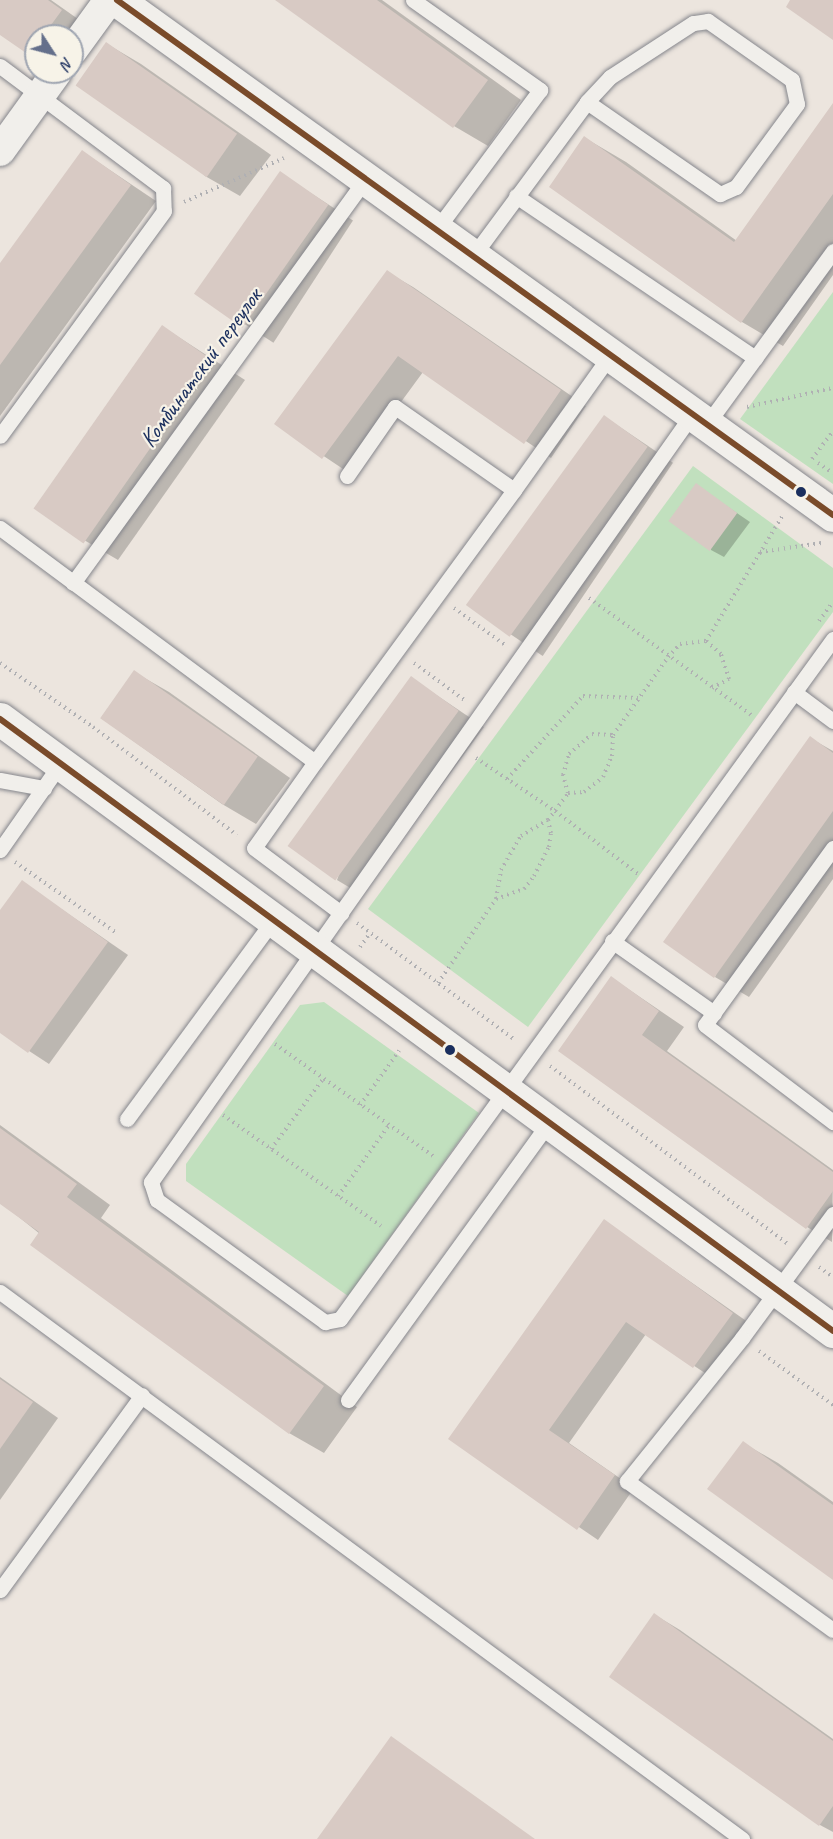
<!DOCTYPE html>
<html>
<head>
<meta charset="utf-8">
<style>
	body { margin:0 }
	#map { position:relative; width:833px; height:1839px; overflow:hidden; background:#ece5de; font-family:Caveat,sans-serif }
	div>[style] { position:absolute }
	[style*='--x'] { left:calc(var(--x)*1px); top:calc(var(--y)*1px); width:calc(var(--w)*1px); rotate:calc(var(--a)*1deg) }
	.green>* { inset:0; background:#c1e0be }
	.shadow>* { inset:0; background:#0003; transform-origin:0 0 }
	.building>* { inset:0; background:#d8cac4; transform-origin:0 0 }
	.path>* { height:4px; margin-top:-2px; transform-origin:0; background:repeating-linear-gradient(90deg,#b0b0b3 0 1.5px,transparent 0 6px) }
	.roads { filter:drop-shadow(0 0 2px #85868c) drop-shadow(0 0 2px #85868c) }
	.lane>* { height:15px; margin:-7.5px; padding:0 7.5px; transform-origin:7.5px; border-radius:7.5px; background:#f1efeb }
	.street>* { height:30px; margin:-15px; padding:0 15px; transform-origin:15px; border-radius:15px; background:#f1efeb }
	.secondary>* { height:33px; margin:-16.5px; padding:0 16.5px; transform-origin:16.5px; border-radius:16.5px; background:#f1efeb }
	.bus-1>* { height:6px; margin:-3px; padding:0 3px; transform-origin:3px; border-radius:3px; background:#7a4b2a }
	.dots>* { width:16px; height:16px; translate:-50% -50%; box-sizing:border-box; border:3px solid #f7f3e8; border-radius:50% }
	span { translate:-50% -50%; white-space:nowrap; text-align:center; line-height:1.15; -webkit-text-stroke:4.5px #f7f3e8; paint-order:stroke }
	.street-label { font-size:24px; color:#1b2f5e }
	.north { position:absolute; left:24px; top:24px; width:60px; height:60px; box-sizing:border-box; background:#f7f3e8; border:2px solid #9fa5b1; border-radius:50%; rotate:126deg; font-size:16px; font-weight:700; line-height:24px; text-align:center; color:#1b2f5e }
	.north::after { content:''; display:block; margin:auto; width:21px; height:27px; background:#646f8b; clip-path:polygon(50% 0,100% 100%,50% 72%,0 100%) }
</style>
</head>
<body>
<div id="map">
	<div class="green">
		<div style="clip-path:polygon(833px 292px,833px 484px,740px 419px)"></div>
		<div style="clip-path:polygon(693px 466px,833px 568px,833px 612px,528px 1027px,368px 909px)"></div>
		<div style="clip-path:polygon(324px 1002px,479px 1113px,348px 1296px,186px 1181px,186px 1164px,300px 1005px)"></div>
	</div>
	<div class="shadow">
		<div style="clip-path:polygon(0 0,51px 0,95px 31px,72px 36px,36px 36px,36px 58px,0 33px)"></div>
		<div style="clip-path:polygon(278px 0,382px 0,521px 100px,488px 146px,454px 126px)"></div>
		<div style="clip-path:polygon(107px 44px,141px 64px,271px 155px,240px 196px,205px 176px)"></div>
		<div style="clip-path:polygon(833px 105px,833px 275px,783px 346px,742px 322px,585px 138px,626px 162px,737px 241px)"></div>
		<div style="clip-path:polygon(83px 152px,156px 201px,0 416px,0 266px)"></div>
		<div style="left:280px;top:173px;width:87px;height:146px;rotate:33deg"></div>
		<div style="clip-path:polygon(387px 272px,413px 287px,586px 406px,551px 458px,423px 372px,349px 473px,276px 424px)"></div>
		<div style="clip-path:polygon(163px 327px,245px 380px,118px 560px,84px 540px)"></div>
		<div style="left:605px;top:417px;width:82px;height:233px;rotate:34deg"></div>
		<div style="clip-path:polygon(696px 485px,750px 522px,724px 557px,711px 550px)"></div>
		<div style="clip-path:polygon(134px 672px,169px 692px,290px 778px,256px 824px,222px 804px,101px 718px)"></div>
		<div style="clip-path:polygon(411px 678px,484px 727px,362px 895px,337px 880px)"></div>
		<div style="clip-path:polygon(810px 738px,833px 751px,833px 879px,749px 997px,715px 977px)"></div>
		<div style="clip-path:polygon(22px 882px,128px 955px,49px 1064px,0 1032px,0 913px)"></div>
		<div style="clip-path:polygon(612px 978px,684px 1027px,667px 1051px,833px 1170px,832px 1242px,807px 1227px,560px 1050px)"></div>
		<div style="clip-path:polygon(0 1125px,110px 1205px,101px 1218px,357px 1407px,324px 1453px,289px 1433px,0 1202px)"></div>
		<div style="clip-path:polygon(604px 1221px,752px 1325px,714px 1379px,646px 1334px,569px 1443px,634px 1488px,598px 1540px,450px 1439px)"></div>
		<div style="clip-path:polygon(0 1377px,58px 1418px,0 1500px)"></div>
		<div style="clip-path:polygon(743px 1443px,778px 1463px,833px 1502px,833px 1578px)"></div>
		<div style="clip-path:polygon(655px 1615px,680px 1630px,833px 1739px,833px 1832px,820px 1825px)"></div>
	</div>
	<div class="building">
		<div style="clip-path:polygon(0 0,48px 0,62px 10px,43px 36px,36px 36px,36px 45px,29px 55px,0 35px)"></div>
		<div style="clip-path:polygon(275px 0,377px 0,488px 80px,453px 128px)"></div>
		<div style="clip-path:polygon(790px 0,833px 0,833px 40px,786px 7px)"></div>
		<div style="left:106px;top:42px;width:160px;height:53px;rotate:35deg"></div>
		<div style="clip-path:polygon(833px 103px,833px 194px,741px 323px,549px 187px,584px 136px,734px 242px)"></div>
		<div style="clip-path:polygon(82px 150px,131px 185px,0 365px,0 263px)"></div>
		<div style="left:280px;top:171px;width:59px;height:150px;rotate:35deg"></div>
		<div style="clip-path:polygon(387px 270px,561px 390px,524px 444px,398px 356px,322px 459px,274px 424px)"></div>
		<div style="left:162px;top:325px;width:61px;height:224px;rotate:35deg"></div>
		<div style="left:604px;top:415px;width:54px;height:235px;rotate:36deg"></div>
		<div style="left:696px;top:483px;width:51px;height:47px;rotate:36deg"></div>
		<div style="left:134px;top:670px;width:151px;height:59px;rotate:35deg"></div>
		<div style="left:411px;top:676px;width:59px;height:210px;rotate:36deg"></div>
		<div style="clip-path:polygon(810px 736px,833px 753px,833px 811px,714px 978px,663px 942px)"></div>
		<div style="clip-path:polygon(22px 880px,108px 942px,28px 1053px,0 1033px,0 910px)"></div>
		<div style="clip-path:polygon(611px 976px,659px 1011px,642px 1035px,833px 1172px,833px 1191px,806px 1229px,558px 1051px)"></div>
		<div style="clip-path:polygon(0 1128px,77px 1184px,67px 1197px,324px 1386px,289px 1434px,30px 1245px,39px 1232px,0 1204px)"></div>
		<div style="clip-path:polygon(604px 1219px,733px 1313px,693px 1368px,626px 1322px,549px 1430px,615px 1475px,577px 1530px,448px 1439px)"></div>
		<div style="clip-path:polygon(0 1379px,33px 1402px,0 1449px)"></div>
		<div style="clip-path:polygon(743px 1441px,833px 1505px,833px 1580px,707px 1489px)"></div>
		<div style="clip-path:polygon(654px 1613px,833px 1741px,833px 1806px,819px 1826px,609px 1677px)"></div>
		<div style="clip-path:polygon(391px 1736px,535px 1839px,317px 1839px)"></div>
	</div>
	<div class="path">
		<div style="--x:184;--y:202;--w:109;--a:-23.7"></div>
		<div style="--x:747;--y:407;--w:88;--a:-12.5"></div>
		<div style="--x:812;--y:459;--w:35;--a:-53"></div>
		<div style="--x:818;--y:463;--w:18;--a:34"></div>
		<div style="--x:760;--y:552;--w:62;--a:-8.4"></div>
		<div style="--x:589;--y:598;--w:200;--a:35.8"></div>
		<div style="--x:454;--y:608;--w:62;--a:35.8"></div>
		<div style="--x:819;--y:621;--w:24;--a:-54"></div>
		<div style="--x:0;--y:663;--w:113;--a:34.5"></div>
		<div style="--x:93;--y:727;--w:180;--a:36.9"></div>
		<div style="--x:414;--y:663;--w:64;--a:36.2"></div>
		<div style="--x:712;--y:688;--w:19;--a:-28"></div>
		<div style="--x:729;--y:679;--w:26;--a:-108"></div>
		<div style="--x:721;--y:654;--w:20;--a:-139"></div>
		<div style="--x:706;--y:641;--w:148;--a:-58.6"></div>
		<div style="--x:476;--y:758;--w:95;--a:33.9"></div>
		<div style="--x:555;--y:811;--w:104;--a:37.2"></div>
		<div style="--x:507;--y:779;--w:113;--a:-47.5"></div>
		<div style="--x:583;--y:696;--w:55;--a:2.1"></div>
		<div style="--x:568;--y:793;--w:19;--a:-106"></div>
		<div style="--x:563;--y:775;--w:22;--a:-74"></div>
		<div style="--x:569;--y:754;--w:30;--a:-41"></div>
		<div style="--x:592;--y:734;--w:21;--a:3"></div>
		<div style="--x:15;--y:862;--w:122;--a:35"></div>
		<div style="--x:496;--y:899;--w:30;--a:-20"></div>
		<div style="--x:524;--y:889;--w:16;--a:-52"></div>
		<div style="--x:534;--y:876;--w:33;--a:-63"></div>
		<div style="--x:549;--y:847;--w:14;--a:-82"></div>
		<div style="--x:551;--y:833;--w:13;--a:-103"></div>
		<div style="--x:357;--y:923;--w:197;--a:36.5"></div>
		<div style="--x:360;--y:947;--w:17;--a:-54"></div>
		<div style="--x:438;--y:983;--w:102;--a:-55.4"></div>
		<div style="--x:496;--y:899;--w:29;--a:-80"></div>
		<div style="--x:501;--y:870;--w:39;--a:-60"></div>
		<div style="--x:521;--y:836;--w:31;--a:-31"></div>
		<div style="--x:548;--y:820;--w:34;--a:-53"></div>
		<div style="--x:568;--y:793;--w:16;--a:-4"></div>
		<div style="--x:584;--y:792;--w:24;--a:-38"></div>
		<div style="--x:603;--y:777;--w:23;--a:-67"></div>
		<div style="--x:612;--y:756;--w:21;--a:-87"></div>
		<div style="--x:613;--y:735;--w:95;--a:-54.8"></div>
		<div style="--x:668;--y:657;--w:18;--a:-47"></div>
		<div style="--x:680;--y:644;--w:26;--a:-7"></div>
		<div style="--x:275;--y:1044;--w:194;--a:35.3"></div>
		<div style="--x:550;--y:1066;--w:296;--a:36.8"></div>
		<div style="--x:360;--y:1105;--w:67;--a:-54.2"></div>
		<div style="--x:223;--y:1115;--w:193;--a:35.1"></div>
		<div style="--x:271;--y:1149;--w:87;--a:-53.4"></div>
		<div style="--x:338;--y:1196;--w:87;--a:-54.3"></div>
		<div style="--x:819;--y:1267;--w:17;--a:36"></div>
		<div style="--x:759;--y:1351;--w:92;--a:36.1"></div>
	</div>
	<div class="roads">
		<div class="lane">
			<div style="--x:413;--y:0;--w:156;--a:35.3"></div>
			<div style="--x:540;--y:90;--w:174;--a:126.6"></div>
			<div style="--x:0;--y:66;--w:204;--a:36.8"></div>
			<div style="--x:163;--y:188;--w:23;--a:88"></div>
			<div style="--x:164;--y:211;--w:278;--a:126.1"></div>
			<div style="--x:516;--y:196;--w:289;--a:34.1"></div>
			<div style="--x:473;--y:256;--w:192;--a:-53.5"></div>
			<div style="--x:587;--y:102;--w:162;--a:34.7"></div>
			<div style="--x:720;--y:194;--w:17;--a:-24"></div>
			<div style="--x:736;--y:187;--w:103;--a:-53.7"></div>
			<div style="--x:797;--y:104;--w:25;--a:-102"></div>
			<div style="--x:792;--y:80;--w:103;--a:-144.9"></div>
			<div style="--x:708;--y:21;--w:15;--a:172"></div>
			<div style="--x:693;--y:23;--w:99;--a:147"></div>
			<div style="--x:610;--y:77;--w:34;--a:133"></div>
			<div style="--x:693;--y:413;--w:941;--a:125.18"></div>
			<div style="--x:151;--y:1182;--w:19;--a:72"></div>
			<div style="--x:157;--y:1200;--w:208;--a:36"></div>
			<div style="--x:325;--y:1322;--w:15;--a:-11"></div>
			<div style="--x:340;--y:1319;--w:840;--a:-54.06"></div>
			<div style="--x:707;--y:424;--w:214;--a:-53.9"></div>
			<div style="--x:347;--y:476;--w:84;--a:-55.2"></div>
			<div style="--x:395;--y:407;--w:145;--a:34.9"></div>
			<div style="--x:514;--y:490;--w:167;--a:-54.5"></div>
			<div style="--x:0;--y:528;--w:392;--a:36.6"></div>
			<div style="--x:315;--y:762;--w:337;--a:-53.8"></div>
			<div style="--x:73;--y:583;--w:498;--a:-54.1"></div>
			<div style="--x:794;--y:692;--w:49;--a:36.6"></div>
			<div style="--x:315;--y:762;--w:105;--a:125.3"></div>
			<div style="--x:254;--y:848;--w:109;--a:36.8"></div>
			<div style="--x:0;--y:780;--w:45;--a:10.3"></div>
			<div style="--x:833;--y:848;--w:218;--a:125.9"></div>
			<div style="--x:705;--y:1025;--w:161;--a:37.2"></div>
			<div style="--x:0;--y:850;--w:106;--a:-55"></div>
			<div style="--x:612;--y:941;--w:125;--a:35.2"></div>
			<div style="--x:127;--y:1119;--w:248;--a:-53.7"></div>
			<div style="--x:833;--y:1214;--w:154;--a:126.3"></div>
			<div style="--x:742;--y:1338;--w:184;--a:128.8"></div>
			<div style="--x:627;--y:1481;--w:254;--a:35.9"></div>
			<div style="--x:0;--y:1292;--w:922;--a:36.4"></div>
			<div style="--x:348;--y:1400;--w:344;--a:-54.1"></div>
			<div style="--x:0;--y:1590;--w:241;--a:-53.9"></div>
		</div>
		<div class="street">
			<div style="--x:72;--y:51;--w:63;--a:-54"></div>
			<div style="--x:0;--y:151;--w:97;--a:-54.2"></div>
		</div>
		<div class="secondary">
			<div style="--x:117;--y:0;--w:882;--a:35.73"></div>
			<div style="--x:0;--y:719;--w:1034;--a:36.3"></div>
		</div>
	</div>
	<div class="bus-1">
		<div style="--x:117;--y:0;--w:882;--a:35.73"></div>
		<div style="--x:0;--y:719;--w:1034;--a:36.3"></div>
	</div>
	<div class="dots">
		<div style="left:801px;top:492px;background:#1b2f5e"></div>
		<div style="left:450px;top:1050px;background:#1b2f5e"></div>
	</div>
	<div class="street-label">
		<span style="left:201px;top:368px;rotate:-54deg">Комбинатский переулок</span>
	</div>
	<div class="north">N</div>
</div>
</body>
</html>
